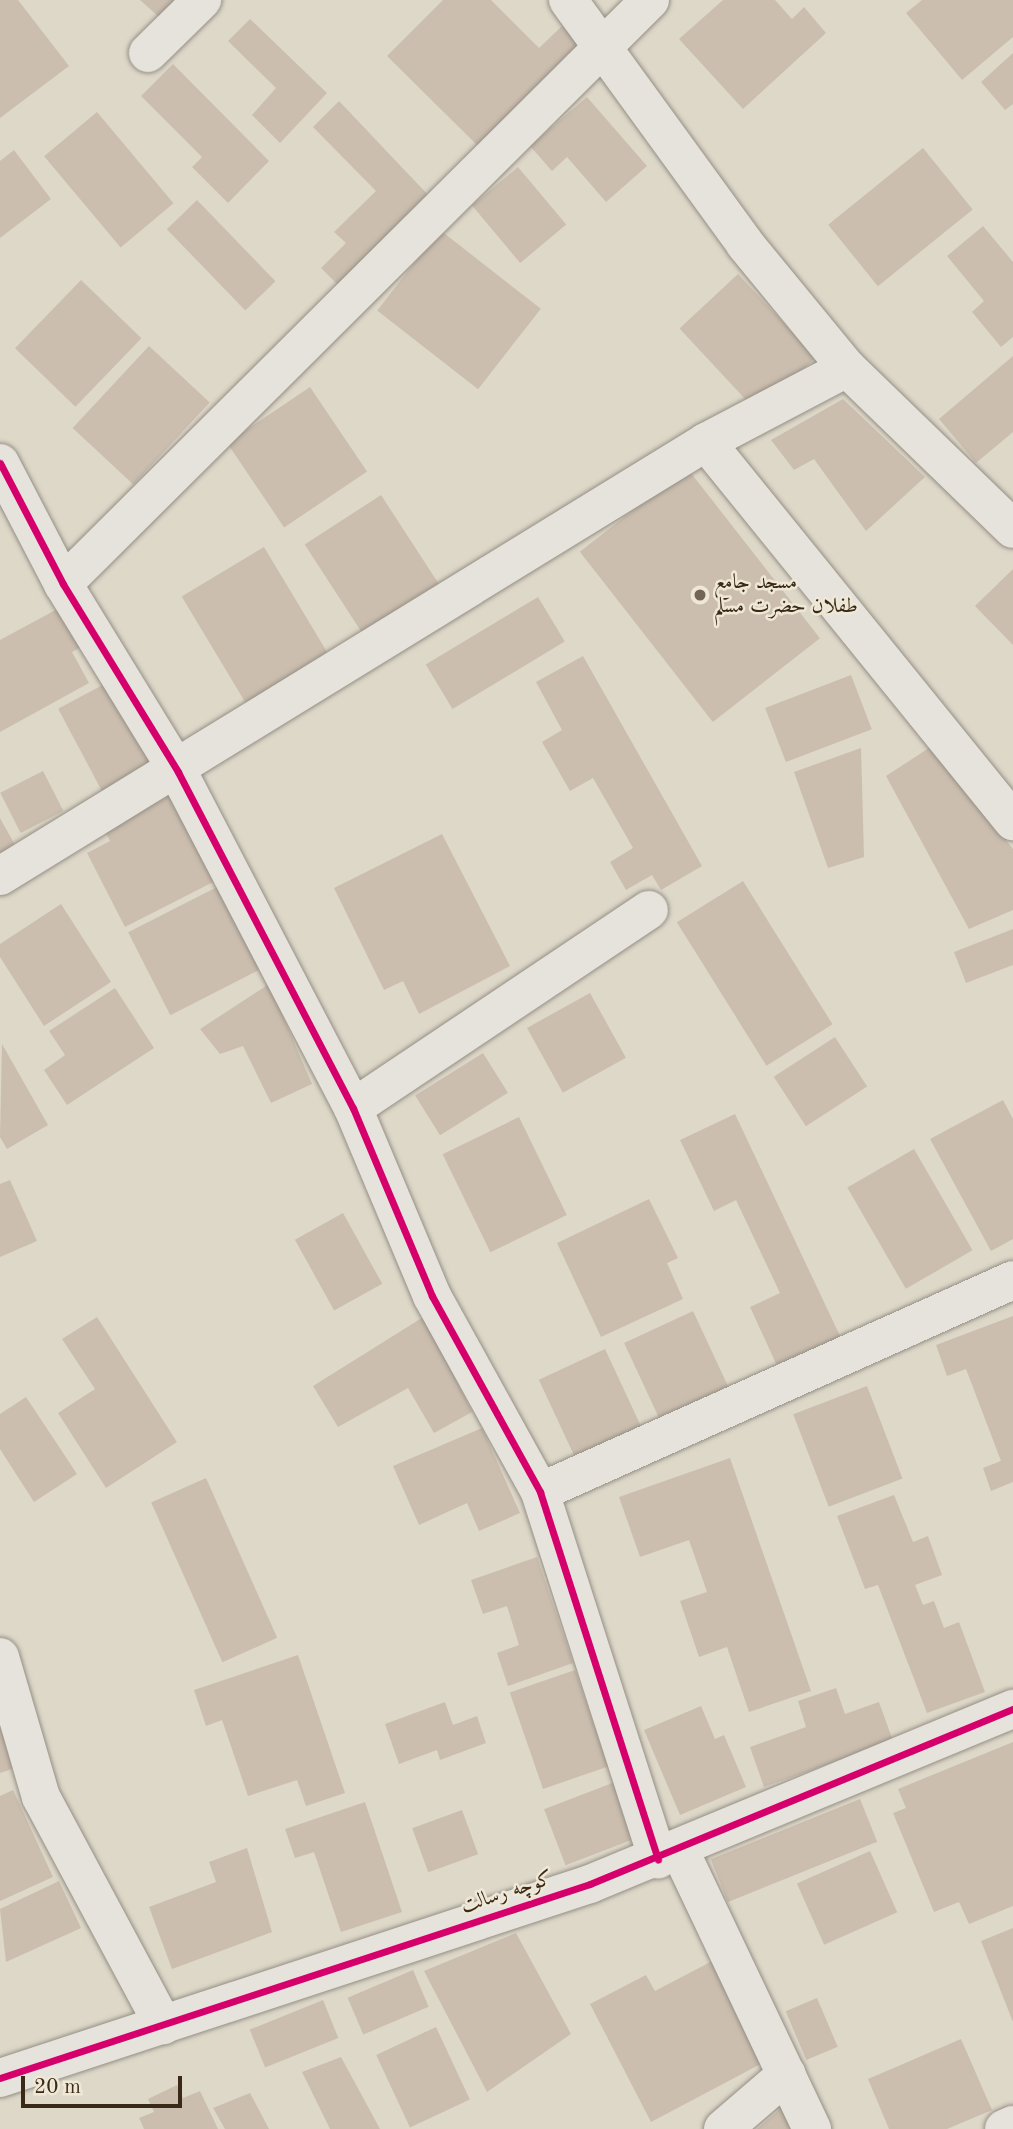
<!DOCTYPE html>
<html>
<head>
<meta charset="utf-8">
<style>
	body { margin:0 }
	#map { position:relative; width:1013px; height:2129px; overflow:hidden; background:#ded8c9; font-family:"Old Standard TT",Amiri,serif }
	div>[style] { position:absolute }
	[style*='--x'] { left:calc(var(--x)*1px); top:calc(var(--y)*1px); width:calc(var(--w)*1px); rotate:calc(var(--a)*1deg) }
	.building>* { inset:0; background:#cbbeaf; transform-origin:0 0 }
	.roads { filter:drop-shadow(0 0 2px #958f85) drop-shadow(0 0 2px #958f85) }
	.minor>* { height:38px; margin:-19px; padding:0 19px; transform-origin:19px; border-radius:19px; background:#e6e3dc }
	.cycleway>* { height:7px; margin:-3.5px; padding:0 3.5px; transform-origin:3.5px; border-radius:3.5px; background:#d6006c }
	.dots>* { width:19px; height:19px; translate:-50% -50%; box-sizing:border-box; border:4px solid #efe8d7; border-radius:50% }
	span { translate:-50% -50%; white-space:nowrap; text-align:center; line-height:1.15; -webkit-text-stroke:5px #efe8d7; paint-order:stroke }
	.poi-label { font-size:21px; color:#3a2916 }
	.left { translate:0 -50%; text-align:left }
	.street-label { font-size:21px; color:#3a2916 }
	.scale { position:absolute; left:21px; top:2076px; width:161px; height:32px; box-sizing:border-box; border:4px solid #3a2916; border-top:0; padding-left:9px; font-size:21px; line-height:24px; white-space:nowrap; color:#3a2916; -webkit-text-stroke:5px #efe8d7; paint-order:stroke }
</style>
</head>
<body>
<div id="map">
	<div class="building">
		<div style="clip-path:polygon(0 0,18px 0,69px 66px,0 118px)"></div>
		<div style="clip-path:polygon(140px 0,191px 0,169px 26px)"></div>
		<div style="clip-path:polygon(443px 0,491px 0,539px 48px,562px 26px,582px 47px,481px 149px,387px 56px)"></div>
		<div style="clip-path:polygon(723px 0,775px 0,792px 19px,804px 7px,826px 33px,743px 109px,679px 39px)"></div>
		<div style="clip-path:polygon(922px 0,1013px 0,1013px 37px,962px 80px,906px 13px)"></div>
		<div style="clip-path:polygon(250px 19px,327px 93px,280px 143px,252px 115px,276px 88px,228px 41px)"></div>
		<div style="clip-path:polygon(1013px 53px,1013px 104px,1005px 110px,981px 82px)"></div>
		<div style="clip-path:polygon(173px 64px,269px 161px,228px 203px,192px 167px,202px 157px,141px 96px)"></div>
		<div style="clip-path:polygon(587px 97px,647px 166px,606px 202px,567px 157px,552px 171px,530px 146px)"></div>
		<div style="clip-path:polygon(339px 101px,431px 198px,342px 289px,321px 268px,346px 243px,334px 232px,376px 191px,313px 127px)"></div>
		<div style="left:97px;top:112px;width:119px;height:69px;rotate:50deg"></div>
		<div style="left:923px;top:148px;width:79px;height:122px;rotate:51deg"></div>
		<div style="clip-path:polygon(14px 150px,51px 199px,0 238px,0 161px)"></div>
		<div style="left:518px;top:167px;width:75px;height:60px;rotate:50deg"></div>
		<div style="left:197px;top:200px;width:113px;height:42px;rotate:46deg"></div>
		<div style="clip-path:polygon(983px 226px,1013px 262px,1013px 337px,1001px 347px,972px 312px,984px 301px,947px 256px)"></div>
		<div style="left:440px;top:230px;width:128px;height:102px;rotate:38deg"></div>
		<div style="left:738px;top:274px;width:114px;height:80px;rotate:47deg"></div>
		<div style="left:81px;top:280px;width:84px;height:95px;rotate:44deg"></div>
		<div style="left:149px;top:346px;width:83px;height:112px;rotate:43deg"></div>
		<div style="clip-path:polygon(1013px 356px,1013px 432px,976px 463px,939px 419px)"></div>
		<div style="left:310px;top:387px;width:102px;height:100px;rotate:56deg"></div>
		<div style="clip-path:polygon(843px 399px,925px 477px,866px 531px,814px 459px,794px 470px,771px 440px)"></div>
		<div style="left:687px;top:468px;width:216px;height:136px;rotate:52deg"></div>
		<div style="left:381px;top:495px;width:113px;height:91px;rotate:57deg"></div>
		<div style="left:264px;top:547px;width:128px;height:96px;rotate:59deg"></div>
		<div style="clip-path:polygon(1013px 569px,1013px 645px,975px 606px)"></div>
		<div style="left:538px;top:597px;width:52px;height:131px;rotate:59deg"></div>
		<div style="clip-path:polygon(63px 606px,85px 645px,72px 652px,89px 683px,0 732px,0 640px)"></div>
		<div style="clip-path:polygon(583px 656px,702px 866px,661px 890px,652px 875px,626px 890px,610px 862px,633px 848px,593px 778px,570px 791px,542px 742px,562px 730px,536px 682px)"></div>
		<div style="left:851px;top:675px;width:58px;height:92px;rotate:69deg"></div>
		<div style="left:112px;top:680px;width:98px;height:61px;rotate:62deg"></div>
		<div style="clip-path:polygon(932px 746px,1013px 849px,1013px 910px,969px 929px,886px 776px)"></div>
		<div style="clip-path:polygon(861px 748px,864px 857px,828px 868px,794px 772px)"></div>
		<div style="left:43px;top:771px;width:45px;height:48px;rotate:63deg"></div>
		<div style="clip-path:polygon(175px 793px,219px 879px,125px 927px,87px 853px,110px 841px,104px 829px)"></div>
		<div style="clip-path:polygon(0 818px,15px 845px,0 853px)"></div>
		<div style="clip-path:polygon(442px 834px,510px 966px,419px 1014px,403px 981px,384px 990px,334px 888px)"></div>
		<div style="left:743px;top:881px;width:169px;height:78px;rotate:58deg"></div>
		<div style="left:219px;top:886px;width:93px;height:102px;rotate:63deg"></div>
		<div style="clip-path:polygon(61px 904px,111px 982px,44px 1026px,0 957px,0 944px)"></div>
		<div style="clip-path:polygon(1013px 929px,1013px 965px,966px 983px,954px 952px)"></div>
		<div style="clip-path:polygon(269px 984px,312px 1084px,271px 1103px,243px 1046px,220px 1054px,200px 1029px)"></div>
		<div style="clip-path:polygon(115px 988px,154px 1048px,67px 1105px,44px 1070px,65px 1055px,49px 1031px)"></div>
		<div style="left:590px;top:993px;width:74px;height:72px;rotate:61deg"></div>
		<div style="left:835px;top:1037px;width:59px;height:73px;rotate:57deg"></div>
		<div style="clip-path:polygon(2px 1044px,48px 1125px,7px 1149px,0 1137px)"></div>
		<div style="left:483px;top:1053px;width:47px;height:80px;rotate:58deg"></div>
		<div style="clip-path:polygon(1003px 1100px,1013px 1119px,1013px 1239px,991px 1251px,930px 1139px)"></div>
		<div style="clip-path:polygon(735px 1114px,842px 1340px,779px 1370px,750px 1307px,780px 1293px,736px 1200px,714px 1211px,680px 1140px)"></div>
		<div style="left:519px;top:1117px;width:109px;height:85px;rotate:64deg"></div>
		<div style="left:914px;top:1149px;width:117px;height:77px;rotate:60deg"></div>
		<div style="clip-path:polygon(10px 1180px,37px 1241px,0 1257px,0 1184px)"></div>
		<div style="clip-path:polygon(649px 1199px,678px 1258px,667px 1263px,683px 1299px,601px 1337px,557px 1243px)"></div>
		<div style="left:343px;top:1213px;width:81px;height:55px;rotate:61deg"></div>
		<div style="left:693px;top:1311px;width:89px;height:76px;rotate:65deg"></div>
		<div style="clip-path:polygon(425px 1316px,472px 1412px,434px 1433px,408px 1388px,338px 1427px,313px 1386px)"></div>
		<div style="clip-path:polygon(1013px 1316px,1013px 1482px,991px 1491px,983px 1468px,1001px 1461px,966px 1369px,947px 1376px,936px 1345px)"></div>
		<div style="clip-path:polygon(97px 1317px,177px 1442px,106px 1488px,58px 1413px,95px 1389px,62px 1339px)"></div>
		<div style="left:605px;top:1349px;width:92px;height:73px;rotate:65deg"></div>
		<div style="left:867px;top:1386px;width:99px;height:79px;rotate:69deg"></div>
		<div style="clip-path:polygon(26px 1397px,77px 1474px,34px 1502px,0 1449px,0 1414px)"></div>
		<div style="clip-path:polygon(482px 1428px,520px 1513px,479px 1531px,467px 1503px,419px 1525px,393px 1466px)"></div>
		<div style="clip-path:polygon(730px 1458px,811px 1691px,749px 1712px,727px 1647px,699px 1657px,680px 1601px,707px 1592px,689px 1540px,640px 1557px,619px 1497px)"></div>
		<div style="left:206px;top:1478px;width:175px;height:60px;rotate:66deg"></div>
		<div style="clip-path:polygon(894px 1495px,913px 1542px,928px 1536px,942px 1575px,915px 1585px,923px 1605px,934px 1601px,944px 1628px,959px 1622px,985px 1692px,927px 1713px,878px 1585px,865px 1589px,837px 1516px)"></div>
		<div style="clip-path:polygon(537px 1557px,573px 1663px,508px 1686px,497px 1653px,519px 1645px,507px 1606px,483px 1614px,471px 1580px)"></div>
		<div style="clip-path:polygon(298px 1655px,345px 1793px,306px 1806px,297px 1780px,248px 1796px,222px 1720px,206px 1726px,194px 1690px)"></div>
		<div style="left:575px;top:1670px;width:102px;height:69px;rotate:71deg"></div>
		<div style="clip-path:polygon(836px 1688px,845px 1714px,879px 1702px,893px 1741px,764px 1787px,750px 1747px,806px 1727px,798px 1701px)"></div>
		<div style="clip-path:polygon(445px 1702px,453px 1725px,477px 1716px,486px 1743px,440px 1760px,437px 1750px,399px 1764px,385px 1724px)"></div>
		<div style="clip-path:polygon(0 1704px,21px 1766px,0 1773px)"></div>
		<div style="clip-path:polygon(701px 1706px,715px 1739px,724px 1735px,746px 1787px,680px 1815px,644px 1730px)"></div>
		<div style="clip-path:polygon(1013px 1742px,1013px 1906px,969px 1924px,959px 1902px,934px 1912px,893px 1813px,906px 1808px,898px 1789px)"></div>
		<div style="left:615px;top:1782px;width:60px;height:76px;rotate:69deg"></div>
		<div style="clip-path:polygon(13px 1790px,53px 1877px,0 1901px,0 1796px)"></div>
		<div style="left:860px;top:1799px;width:46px;height:161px;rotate:68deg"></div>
		<div style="clip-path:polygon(365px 1802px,402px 1912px,341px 1932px,314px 1852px,295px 1858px,285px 1829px)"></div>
		<div style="left:462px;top:1810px;width:47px;height:53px;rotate:70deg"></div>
		<div style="clip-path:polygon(247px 1848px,272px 1932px,172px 1969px,149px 1907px,216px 1882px,209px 1862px)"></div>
		<div style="left:870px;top:1851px;width:67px;height:80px;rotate:66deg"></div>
		<div style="clip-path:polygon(59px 1881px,81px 1928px,6px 1962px,0 1909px)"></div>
		<div style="clip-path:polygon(1013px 1928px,1013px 2022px,981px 1941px)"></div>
		<div style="clip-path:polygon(516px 1933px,571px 2034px,487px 2092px,424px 1971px)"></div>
		<div style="clip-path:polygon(718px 1958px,770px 2059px,651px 2122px,590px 2004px,646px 1975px,655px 1991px)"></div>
		<div style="left:413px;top:1970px;width:40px;height:71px;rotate:67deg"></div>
		<div style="left:817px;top:1998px;width:53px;height:34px;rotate:67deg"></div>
		<div style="left:323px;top:2000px;width:41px;height:79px;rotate:68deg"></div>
		<div style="left:436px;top:2027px;width:80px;height:66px;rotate:65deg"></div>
		<div style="clip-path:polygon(961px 2039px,992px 2110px,947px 2129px,889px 2129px,868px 2079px)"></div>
		<div style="clip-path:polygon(341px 2057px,380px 2129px,330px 2129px,302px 2072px)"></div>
		<div style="clip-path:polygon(177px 2085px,183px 2098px,200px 2091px,218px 2129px,144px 2129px,139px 2118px,154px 2112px,148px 2099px)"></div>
		<div style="clip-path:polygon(250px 2093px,269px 2129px,225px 2129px,213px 2108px)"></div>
		<div style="clip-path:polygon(786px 2104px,798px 2129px,757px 2129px)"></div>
	</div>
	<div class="roads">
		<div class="minor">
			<div style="--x:568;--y:0;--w:301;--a:54"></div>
			<div style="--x:745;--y:244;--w:161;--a:50.6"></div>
			<div style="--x:847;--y:368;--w:231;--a:44.1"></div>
			<div style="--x:148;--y:53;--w:76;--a:-44.5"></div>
			<div style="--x:706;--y:442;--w:488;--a:51"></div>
			<div style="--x:0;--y:463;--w:136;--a:62.5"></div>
			<div style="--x:63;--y:584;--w:220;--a:58.5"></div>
			<div style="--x:178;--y:772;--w:379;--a:62.5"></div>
			<div style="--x:353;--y:1108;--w:204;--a:67.2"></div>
			<div style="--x:432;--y:1296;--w:224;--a:61.1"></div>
			<div style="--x:540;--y:1492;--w:386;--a:72.2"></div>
			<div style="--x:63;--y:584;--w:828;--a:-44.85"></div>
			<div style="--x:0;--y:876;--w:829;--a:-31.58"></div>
			<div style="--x:706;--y:442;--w:159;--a:-27.7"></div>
			<div style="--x:353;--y:1108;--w:356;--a:-33.8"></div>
			<div style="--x:540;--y:1492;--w:518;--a:-24.14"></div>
			<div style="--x:0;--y:1657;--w:146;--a:73.7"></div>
			<div style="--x:41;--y:1797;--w:259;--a:61.8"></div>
			<div style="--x:680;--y:1851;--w:308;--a:64.6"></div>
			<div style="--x:0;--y:2078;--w:621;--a:-18.2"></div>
			<div style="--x:590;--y:1884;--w:458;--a:-22.5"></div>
			<div style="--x:723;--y:2129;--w:84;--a:-40.7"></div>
			<div style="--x:1004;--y:2129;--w:10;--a:-24"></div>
		</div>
	</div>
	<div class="cycleway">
		<div style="--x:0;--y:463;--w:136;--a:62.5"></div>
		<div style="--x:63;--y:584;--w:220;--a:58.5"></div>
		<div style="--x:178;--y:772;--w:379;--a:62.5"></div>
		<div style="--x:353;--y:1108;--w:204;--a:67.2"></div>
		<div style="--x:432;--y:1296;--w:224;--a:61.1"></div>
		<div style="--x:540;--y:1492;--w:386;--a:72.2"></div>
		<div style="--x:0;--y:2078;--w:621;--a:-18.2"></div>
		<div style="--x:590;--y:1884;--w:458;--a:-22.5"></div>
	</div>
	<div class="dots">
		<div style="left:700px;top:595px;background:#736655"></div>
	</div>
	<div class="poi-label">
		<span class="left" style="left:714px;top:595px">مسجد جامع<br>طفلان حضرت مسلم</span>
	</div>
	<div class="street-label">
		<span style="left:507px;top:1893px;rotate:-18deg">کوچه رسالت</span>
	</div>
	<div class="scale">20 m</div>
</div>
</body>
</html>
